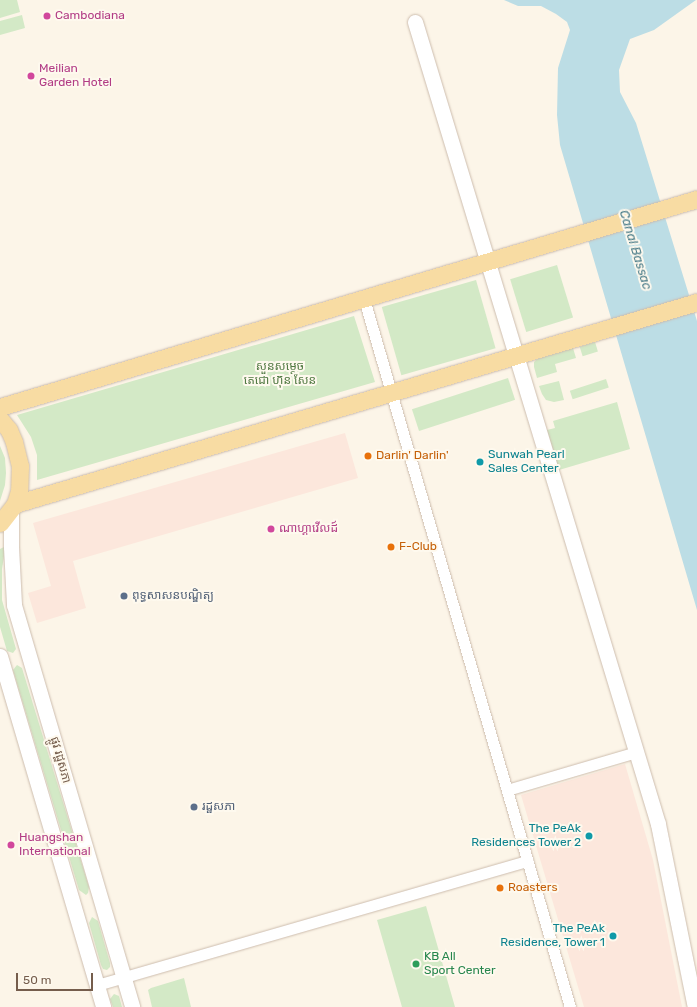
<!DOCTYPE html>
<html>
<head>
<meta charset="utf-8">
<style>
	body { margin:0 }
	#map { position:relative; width:697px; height:1007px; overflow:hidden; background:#fcf5e8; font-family:Rubik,"Noto Sans Khmer",sans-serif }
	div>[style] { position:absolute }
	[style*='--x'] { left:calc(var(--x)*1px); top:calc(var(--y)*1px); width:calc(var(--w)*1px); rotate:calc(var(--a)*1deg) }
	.commercial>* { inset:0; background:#fce7dc }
	.green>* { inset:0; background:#d3e9c6; transform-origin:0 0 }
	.water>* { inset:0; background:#bcdde5 }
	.roads { filter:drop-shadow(0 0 1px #cdbdae) drop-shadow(0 0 1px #cdbdae) }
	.street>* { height:11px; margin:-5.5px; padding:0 5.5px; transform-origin:5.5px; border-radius:5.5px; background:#fff }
	.secondary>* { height:15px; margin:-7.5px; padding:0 7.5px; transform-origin:7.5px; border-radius:7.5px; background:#fff }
	.primary>* { height:17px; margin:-8.5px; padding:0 8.5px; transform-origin:8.5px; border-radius:8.5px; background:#f8dca3 }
	.dots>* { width:11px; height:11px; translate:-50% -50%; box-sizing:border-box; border:2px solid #fef9ee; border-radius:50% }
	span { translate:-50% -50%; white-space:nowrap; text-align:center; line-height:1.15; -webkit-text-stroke:4px #fef9ee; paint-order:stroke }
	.hotel-label { font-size:12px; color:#b23c85 }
	.left { translate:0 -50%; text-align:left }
	.park-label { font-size:12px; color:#527a44 }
	.culture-label { font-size:12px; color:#0d838f }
	.right { translate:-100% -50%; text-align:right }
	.food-label { font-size:12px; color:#c56008 }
	.service-label { font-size:12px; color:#4e5e75 }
	.street-label { font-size:12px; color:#755d4c }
	.leisure-label { font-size:12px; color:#27864d }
	.water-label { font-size:13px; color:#477a87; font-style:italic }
	.scale { position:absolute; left:16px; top:973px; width:77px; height:18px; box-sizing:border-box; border:2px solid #755d4c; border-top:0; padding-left:5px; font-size:12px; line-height:14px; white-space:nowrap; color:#755d4c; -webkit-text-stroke:3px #fef9ee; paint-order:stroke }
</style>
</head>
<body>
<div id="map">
	<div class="commercial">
		<div style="clip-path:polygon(345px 433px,358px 478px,73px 561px,86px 608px,37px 623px,28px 593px,51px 586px,33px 523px)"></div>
		<div style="clip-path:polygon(625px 764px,653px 860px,682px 1007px,584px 1007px,521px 795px)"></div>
	</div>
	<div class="green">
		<div style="clip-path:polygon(0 0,17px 0,20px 12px,0 18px)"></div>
		<div style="clip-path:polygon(22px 15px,25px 28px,0 35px,0 21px)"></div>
		<div style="left:557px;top:265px;width:55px;height:49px;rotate:73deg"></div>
		<div style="left:476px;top:280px;width:71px;height:98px;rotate:74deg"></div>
		<div style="clip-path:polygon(354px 316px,375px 382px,37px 480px,37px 455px,31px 437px,17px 415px)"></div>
		<div style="left:595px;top:342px;width:10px;height:16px;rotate:73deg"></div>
		<div style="clip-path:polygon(573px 348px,576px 358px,555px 364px,557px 372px,537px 378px,534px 367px,534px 362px,537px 359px)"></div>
		<div style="left:508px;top:378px;width:23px;height:101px;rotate:72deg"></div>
		<div style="left:606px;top:379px;width:9px;height:38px;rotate:72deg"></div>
		<div style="clip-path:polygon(559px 381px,564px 400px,554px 402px,546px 400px,542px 394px,539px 386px)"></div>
		<div style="clip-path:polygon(617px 402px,630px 449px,559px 470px,547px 430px,555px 428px,553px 421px)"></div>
		<div style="clip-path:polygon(0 446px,5px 458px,6px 473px,5px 485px,0 501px)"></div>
		<div style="clip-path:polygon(4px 547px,5px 550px,2px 569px,2px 600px,16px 649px,13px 653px,7px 651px,0 627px,0 549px)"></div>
		<div style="clip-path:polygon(17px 665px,22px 668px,89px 887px,88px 893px,86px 895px,79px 890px,13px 670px)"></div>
		<div style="clip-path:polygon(426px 906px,455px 1007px,402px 1007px,377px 920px)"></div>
		<div style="clip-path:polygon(92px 917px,98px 921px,110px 963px,110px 967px,107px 970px,103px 969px,101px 965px,89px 923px)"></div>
		<div style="clip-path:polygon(184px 978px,191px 1007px,152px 1007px,148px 990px,151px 988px)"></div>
		<div style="clip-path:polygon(114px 994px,119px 996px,122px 1007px,113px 1007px,110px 999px)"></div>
	</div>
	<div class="water">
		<div style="clip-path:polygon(504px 0,696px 0,654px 30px,630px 39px,619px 70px,620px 92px,636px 123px,697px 321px,697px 610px,560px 145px,557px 115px,558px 68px,570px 30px,567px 22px,556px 14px,541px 6px,518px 6px)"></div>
	</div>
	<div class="roads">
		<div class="street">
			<div style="--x:364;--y:299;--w:737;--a:73.78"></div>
			<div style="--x:507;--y:790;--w:134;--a:-16.4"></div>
			<div style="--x:97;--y:985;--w:448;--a:-16.1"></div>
		</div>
		<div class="secondary">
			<div style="--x:415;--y:22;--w:838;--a:73.14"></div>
			<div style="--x:658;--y:824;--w:187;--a:78.6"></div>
			<div style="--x:11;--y:510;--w:37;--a:90"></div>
			<div style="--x:11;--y:547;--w:58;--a:87"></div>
			<div style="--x:14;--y:605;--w:419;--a:73.6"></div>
			<div style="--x:0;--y:656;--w:366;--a:73.6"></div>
		</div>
		<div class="primary">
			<div style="--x:0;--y:407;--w:727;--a:-16.62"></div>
			<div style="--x:0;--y:419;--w:14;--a:51"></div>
			<div style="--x:9;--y:430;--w:13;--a:67"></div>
			<div style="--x:14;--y:442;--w:25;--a:76"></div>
			<div style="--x:20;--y:466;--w:25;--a:92"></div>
			<div style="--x:19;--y:491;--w:14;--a:107"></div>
			<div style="--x:15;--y:504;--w:24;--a:128"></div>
			<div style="--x:15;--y:504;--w:711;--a:-16.5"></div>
		</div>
	</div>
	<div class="dots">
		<div style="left:47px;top:16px;background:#d1479c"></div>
		<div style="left:31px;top:76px;background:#d1479c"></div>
		<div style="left:368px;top:456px;background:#e8710a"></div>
		<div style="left:480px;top:462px;background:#0f9aa8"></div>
		<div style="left:271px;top:529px;background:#d1479c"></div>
		<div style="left:391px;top:547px;background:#e8710a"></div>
		<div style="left:124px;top:596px;background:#5c6f8a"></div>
		<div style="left:194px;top:807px;background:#5c6f8a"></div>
		<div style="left:589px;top:836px;background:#0f9aa8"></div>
		<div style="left:11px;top:845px;background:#d1479c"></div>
		<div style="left:500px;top:888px;background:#e8710a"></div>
		<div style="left:613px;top:936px;background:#0f9aa8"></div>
		<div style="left:416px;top:964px;background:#2e9e5b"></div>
	</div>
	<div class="hotel-label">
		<span class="left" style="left:55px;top:16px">Cambodiana</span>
		<span class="left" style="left:39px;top:76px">Meilian<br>Garden Hotel</span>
		<span class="left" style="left:279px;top:529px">ណាហ្គាវើលដ៍</span>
		<span class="left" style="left:19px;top:845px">Huangshan<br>International</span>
	</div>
	<div class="park-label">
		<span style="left:280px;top:374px">សួនសម្តេច<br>តេជោ ហ៊ុន សែន</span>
	</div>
	<div class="culture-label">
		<span class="left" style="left:488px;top:462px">Sunwah Pearl<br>Sales Center</span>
		<span class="right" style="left:581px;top:836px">The PeAk<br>Residences Tower 2</span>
		<span class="right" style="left:605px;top:936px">The PeAk<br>Residence, Tower 1</span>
	</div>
	<div class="food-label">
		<span class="left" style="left:376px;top:456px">Darlin' Darlin'</span>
		<span class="left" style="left:399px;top:547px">F-Club</span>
		<span class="left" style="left:508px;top:888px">Roasters</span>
	</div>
	<div class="service-label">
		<span class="left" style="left:132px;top:596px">ពុទ្ធសាសនបណ្ឌិត្យ</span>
		<span class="left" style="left:202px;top:807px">រដ្ឋសភា</span>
	</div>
	<div class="street-label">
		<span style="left:60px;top:760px;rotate:74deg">ផ្លូវ រដ្ឋសភា</span>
	</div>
	<div class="leisure-label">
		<span class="left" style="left:424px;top:964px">KB All<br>Sport Center</span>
	</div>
	<div class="water-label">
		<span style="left:635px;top:250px;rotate:73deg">Canal Bassac</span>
	</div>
	<div class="scale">50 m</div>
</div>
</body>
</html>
